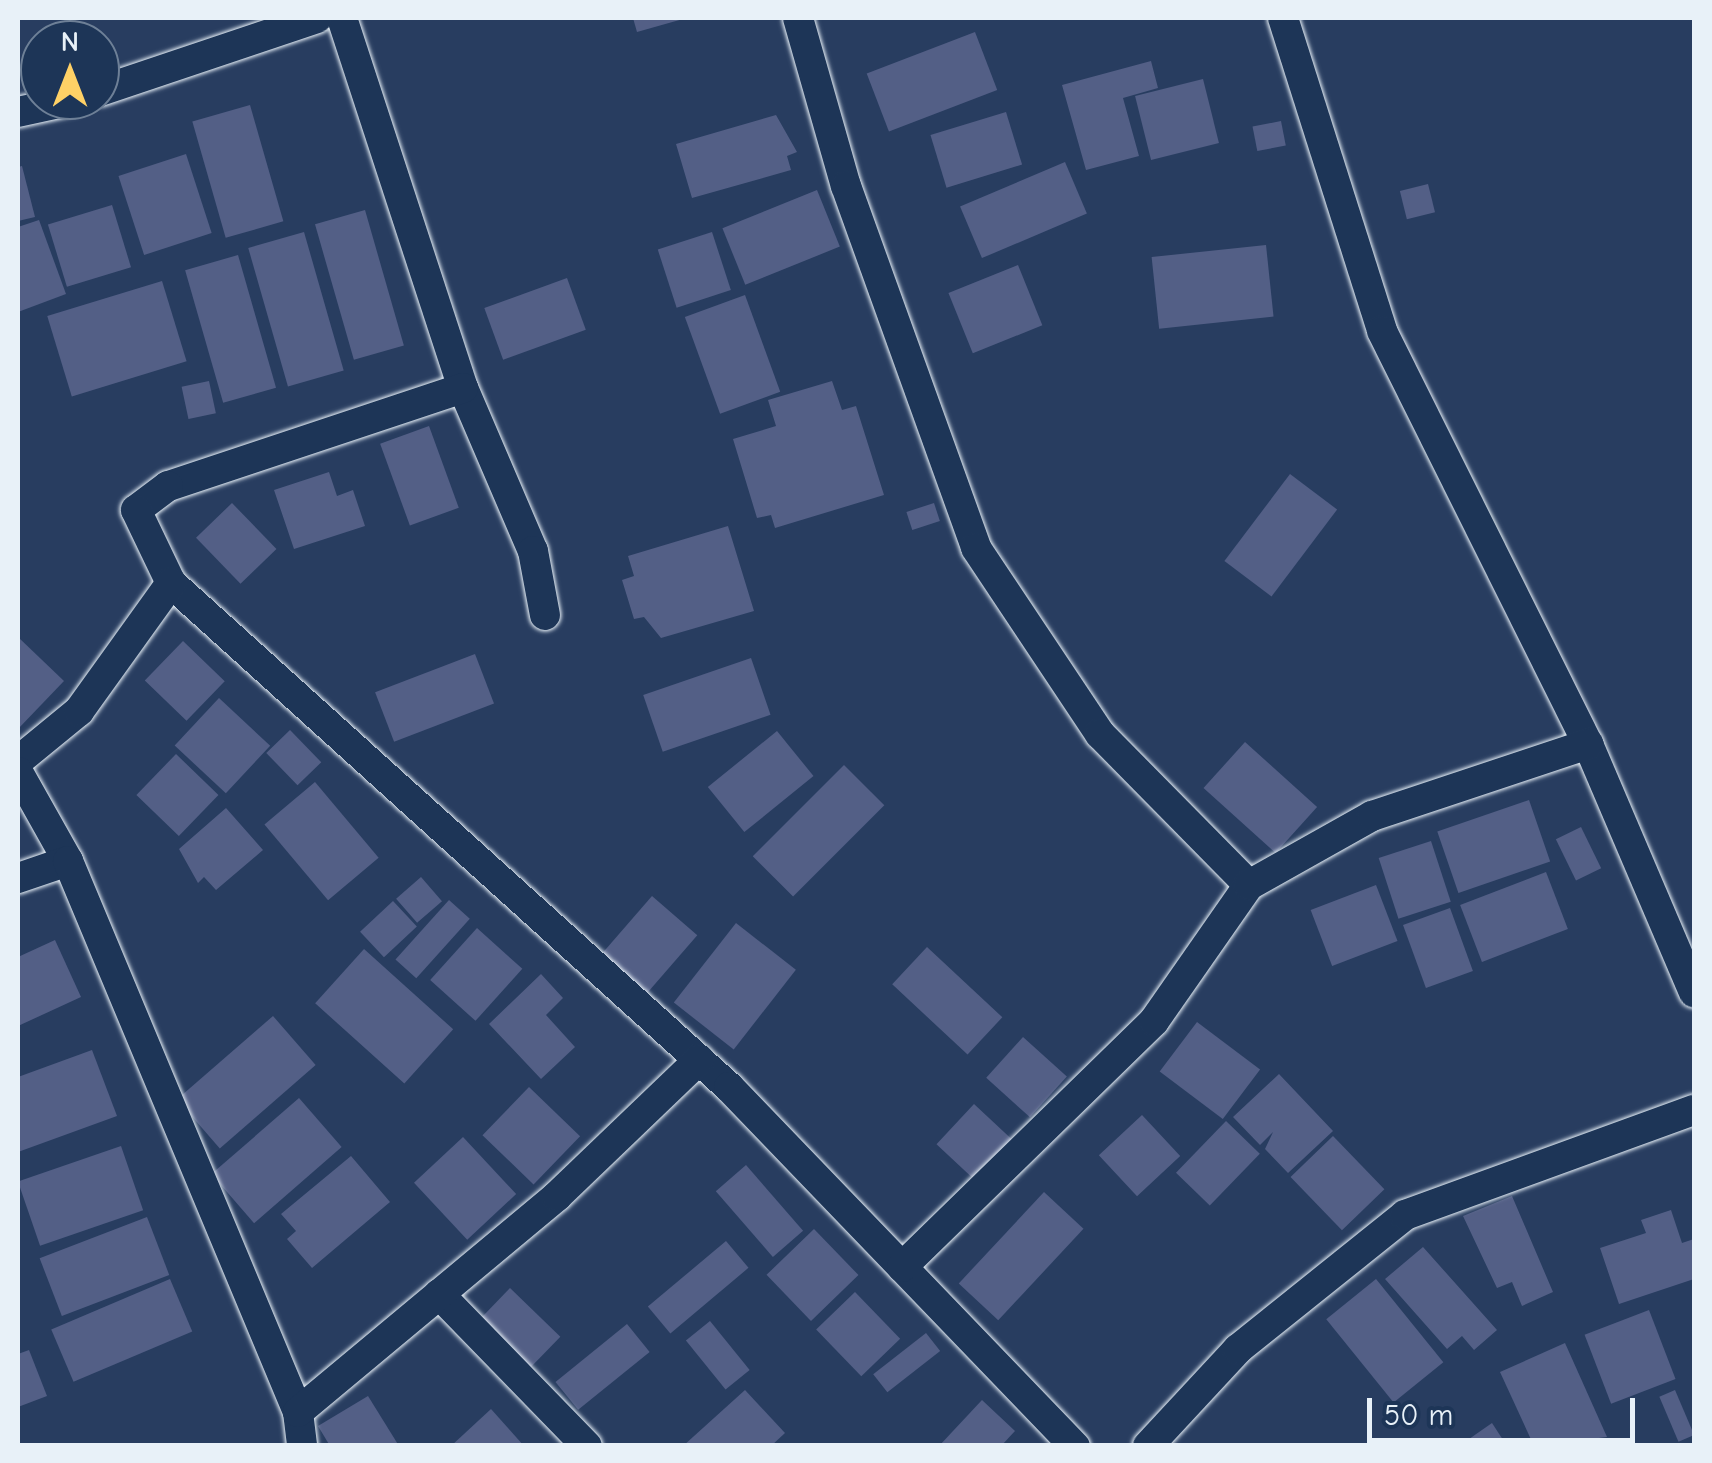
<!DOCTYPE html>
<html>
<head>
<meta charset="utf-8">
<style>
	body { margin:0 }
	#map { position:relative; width:1712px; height:1463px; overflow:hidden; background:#283d60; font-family:"Comic Neue",sans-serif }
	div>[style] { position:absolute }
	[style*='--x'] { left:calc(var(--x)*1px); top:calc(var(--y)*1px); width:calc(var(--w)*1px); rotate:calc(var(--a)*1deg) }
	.building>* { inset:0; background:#535f86; transform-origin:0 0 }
	.roads { filter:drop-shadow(0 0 2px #e8f1f8) drop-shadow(0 0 2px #e8f1f8) }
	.minor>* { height:30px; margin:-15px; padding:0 15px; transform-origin:15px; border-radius:15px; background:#1d3557 }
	span { translate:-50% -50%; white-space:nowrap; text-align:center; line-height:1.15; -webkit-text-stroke:8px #1d3557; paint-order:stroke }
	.frame { position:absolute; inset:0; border:20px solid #e8f1f8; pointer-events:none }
	.north { position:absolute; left:20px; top:20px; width:100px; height:100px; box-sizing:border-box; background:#1d3557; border:2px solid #6e8097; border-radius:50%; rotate:0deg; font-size:28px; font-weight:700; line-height:40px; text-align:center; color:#e8f1f8 }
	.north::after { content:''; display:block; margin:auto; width:35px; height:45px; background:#ffd166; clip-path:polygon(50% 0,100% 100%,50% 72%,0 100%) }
	.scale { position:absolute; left:1367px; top:1398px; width:268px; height:45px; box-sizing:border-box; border:5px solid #e8f1f8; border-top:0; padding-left:12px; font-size:30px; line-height:35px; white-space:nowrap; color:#e8f1f8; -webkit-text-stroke:8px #1d3557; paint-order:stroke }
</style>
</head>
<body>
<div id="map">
	<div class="building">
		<div style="clip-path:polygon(633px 18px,683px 18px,683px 19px,637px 32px)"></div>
		<div style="left:975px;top:32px;width:62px;height:116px;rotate:69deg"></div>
		<div style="clip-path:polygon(1151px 61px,1158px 88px,1123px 98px,1139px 156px,1086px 170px,1062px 85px)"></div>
		<div style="left:1203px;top:79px;width:66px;height:70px;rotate:76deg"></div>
		<div style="left:250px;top:105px;width:121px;height:60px;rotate:74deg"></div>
		<div style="left:1006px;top:112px;width:55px;height:79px;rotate:73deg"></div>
		<div style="clip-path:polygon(776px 115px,797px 152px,787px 156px,791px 170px,692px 198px,676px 144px)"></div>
		<div style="left:1281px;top:121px;width:25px;height:29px;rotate:79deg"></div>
		<div style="left:186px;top:154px;width:83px;height:71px;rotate:72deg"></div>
		<div style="left:1065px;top:162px;width:56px;height:114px;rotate:67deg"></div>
		<div style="clip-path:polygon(22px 166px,35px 217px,18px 221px,18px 167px)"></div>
		<div style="left:1428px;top:184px;width:29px;height:29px;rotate:76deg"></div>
		<div style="left:817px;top:190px;width:61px;height:102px;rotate:68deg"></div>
		<div style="left:112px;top:205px;width:65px;height:67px;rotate:73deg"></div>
		<div style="left:365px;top:210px;width:141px;height:52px;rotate:74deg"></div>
		<div style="clip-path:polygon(39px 220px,66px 294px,18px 312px,18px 227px)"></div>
		<div style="left:304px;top:232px;width:144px;height:58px;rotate:74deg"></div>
		<div style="left:712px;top:232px;width:61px;height:57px;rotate:72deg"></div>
		<div style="left:1266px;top:245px;width:72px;height:115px;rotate:84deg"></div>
		<div style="left:238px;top:255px;width:138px;height:55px;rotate:74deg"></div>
		<div style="left:1018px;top:265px;width:65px;height:75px;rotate:68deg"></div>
		<div style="left:567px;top:278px;width:55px;height:88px;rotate:70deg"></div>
		<div style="left:162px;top:281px;width:84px;height:120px;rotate:73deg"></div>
		<div style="left:745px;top:295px;width:103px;height:64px;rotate:70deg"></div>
		<div style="left:209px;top:381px;width:33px;height:28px;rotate:78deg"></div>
		<div style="clip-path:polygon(832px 381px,842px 410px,856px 406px,884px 495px,775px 528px,771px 515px,757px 518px,733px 439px,776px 426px,768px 400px)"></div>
		<div style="left:429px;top:426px;width:87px;height:52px;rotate:70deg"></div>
		<div style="clip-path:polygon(329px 472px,337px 496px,353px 490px,365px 526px,294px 549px,274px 490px)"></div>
		<div style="left:1290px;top:474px;width:59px;height:109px;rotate:37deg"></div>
		<div style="left:232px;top:503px;width:64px;height:50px;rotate:46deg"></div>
		<div style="left:934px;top:503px;width:19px;height:29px;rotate:72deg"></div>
		<div style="clip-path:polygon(728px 526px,754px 611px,661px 638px,644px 617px,634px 619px,622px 580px,634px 576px,628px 556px)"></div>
		<div style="clip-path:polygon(18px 637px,64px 681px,18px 729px)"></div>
		<div style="left:183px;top:641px;width:58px;height:55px;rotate:44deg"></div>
		<div style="left:475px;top:654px;width:53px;height:107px;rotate:69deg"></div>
		<div style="left:751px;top:658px;width:60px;height:114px;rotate:71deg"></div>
		<div style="left:219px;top:698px;width:70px;height:65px;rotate:43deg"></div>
		<div style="left:290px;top:730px;width:45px;height:33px;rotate:46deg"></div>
		<div style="left:777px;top:731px;width:58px;height:89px;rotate:51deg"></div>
		<div style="left:1245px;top:742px;width:97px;height:62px;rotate:42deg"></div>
		<div style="left:176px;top:754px;width:59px;height:57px;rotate:44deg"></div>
		<div style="left:844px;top:765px;width:57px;height:129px;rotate:45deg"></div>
		<div style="left:315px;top:782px;width:99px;height:66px;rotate:50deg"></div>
		<div style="left:1529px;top:800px;width:65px;height:97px;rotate:71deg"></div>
		<div style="clip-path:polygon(226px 808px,263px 850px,216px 890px,204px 877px,198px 883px,179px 849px)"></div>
		<div style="left:1581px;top:827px;width:46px;height:28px;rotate:64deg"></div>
		<div style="left:1431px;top:841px;width:64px;height:55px;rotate:72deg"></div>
		<div style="left:1546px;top:872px;width:61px;height:92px;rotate:69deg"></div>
		<div style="left:421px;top:877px;width:32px;height:33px;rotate:49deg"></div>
		<div style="left:1376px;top:885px;width:60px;height:70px;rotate:69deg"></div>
		<div style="left:652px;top:896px;width:60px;height:82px;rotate:41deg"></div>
		<div style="left:449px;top:900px;width:28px;height:80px;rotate:42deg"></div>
		<div style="left:393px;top:901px;width:35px;height:45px;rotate:47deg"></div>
		<div style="left:1450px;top:908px;width:67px;height:50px;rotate:70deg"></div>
		<div style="left:736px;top:923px;width:76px;height:101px;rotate:38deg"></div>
		<div style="left:477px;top:928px;width:61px;height:70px;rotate:42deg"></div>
		<div style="clip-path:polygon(55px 940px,81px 997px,18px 1026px,18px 957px)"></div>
		<div style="left:927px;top:947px;width:103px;height:51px;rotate:43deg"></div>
		<div style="left:364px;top:949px;width:120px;height:73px;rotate:42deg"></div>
		<div style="clip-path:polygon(541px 974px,563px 998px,546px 1015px,575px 1047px,541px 1079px,489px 1024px)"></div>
		<div style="left:273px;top:1016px;width:65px;height:127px;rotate:49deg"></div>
		<div style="left:1197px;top:1022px;width:79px;height:62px;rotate:37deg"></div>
		<div style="left:1023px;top:1037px;width:59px;height:55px;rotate:42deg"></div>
		<div style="clip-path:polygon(92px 1050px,117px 1116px,18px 1152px,18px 1077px)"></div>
		<div style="clip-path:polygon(1279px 1074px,1333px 1131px,1288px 1173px,1265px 1149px,1273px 1132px,1260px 1145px,1233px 1117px)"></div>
		<div style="left:529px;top:1087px;width:71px;height:67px;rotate:44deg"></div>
		<div style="left:299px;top:1098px;width:65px;height:116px;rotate:49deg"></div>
		<div style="left:974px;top:1104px;width:52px;height:55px;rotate:43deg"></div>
		<div style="left:1142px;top:1115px;width:56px;height:59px;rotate:47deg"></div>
		<div style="left:1226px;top:1121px;width:47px;height:72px;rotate:44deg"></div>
		<div style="left:1333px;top:1136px;width:74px;height:59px;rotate:46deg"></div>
		<div style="left:463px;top:1137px;width:78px;height:67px;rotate:47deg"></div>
		<div style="left:121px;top:1146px;width:68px;height:109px;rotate:71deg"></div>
		<div style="clip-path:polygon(351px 1156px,390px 1202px,312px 1268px,287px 1239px,296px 1231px,281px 1214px)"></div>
		<div style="left:746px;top:1165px;width:87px;height:40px;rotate:49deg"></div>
		<div style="left:1044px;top:1192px;width:54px;height:125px;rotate:43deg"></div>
		<div style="clip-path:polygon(1512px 1196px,1553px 1292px,1522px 1306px,1512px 1282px,1497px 1288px,1463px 1216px)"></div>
		<div style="clip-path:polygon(1671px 1210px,1682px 1243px,1694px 1239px,1694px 1279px,1619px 1304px,1600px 1248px,1646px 1233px,1641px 1220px)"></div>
		<div style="left:147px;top:1217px;width:62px;height:115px;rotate:69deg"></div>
		<div style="left:814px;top:1229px;width:64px;height:66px;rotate:46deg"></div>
		<div style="left:726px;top:1241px;width:35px;height:102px;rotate:50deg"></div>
		<div style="clip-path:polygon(1423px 1247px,1497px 1330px,1474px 1350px,1462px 1336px,1447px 1349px,1385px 1279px)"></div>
		<div style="left:170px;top:1279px;width:57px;height:129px;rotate:67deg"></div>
		<div style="left:1376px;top:1279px;width:107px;height:64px;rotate:51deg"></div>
		<div style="left:510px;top:1288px;width:70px;height:51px;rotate:44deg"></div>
		<div style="left:855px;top:1292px;width:65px;height:54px;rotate:46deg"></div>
		<div style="left:1649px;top:1310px;width:74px;height:69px;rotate:69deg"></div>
		<div style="left:710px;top:1321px;width:63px;height:31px;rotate:51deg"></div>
		<div style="left:627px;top:1324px;width:36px;height:92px;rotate:51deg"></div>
		<div style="left:926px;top:1333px;width:23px;height:67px;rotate:52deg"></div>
		<div style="clip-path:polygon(1565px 1343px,1607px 1437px,1534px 1446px,1500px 1372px)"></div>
		<div style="clip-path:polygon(29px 1350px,47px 1396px,18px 1407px,18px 1354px)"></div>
		<div style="clip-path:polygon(745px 1390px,785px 1433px,771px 1446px,683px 1446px)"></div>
		<div style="left:1675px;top:1390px;width:49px;height:17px;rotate:67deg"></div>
		<div style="clip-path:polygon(368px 1396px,399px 1446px,330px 1446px,318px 1426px)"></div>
		<div style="clip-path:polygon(982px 1400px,1015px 1431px,1001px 1446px,939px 1446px)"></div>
		<div style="clip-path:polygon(491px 1409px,524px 1446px,451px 1446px)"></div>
		<div style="clip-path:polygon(1492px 1423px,1507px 1446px,1459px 1446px)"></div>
	</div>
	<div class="roads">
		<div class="minor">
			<div style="--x:342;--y:18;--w:389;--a:71.9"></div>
			<div style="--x:463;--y:388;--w:177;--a:66.8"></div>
			<div style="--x:533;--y:551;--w:65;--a:79.4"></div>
			<div style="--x:798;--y:18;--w:175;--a:74.1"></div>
			<div style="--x:846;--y:186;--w:385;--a:70.2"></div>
			<div style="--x:976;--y:548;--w:224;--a:56.3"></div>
			<div style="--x:1100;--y:734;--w:212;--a:45.4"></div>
			<div style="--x:1283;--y:18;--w:328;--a:72.4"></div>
			<div style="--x:1382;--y:331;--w:462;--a:63.5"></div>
			<div style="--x:1588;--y:744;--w:270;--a:66.9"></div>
			<div style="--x:100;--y:91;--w:229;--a:-18.6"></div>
			<div style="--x:18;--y:112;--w:56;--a:-12.3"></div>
			<div style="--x:463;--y:388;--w:311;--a:161.6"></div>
			<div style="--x:168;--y:486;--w:40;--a:143"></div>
			<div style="--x:136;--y:510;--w:81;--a:64.4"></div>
			<div style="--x:171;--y:583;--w:752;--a:42.09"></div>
			<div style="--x:729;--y:1087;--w:499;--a:46.1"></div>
			<div style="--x:18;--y:761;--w:79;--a:-39.3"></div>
			<div style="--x:79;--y:711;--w:158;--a:-54.3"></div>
			<div style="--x:18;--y:772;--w:102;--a:60.7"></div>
			<div style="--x:68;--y:861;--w:53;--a:161.2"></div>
			<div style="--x:68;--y:861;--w:597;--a:67.34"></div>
			<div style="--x:298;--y:1412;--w:34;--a:83"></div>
			<div style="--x:902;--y:1267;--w:352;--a:-44.3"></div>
			<div style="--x:1154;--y:1021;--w:166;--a:-55.1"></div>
			<div style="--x:1249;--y:885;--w:141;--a:-29.3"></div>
			<div style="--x:1372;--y:816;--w:228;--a:-18.4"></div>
			<div style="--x:439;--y:1294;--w:212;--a:45.8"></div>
			<div style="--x:298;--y:1412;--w:337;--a:-39.8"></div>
			<div style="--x:557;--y:1196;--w:197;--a:-43.8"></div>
			<div style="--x:1148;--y:1446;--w:132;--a:-47.1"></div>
			<div style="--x:1238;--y:1349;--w:214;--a:-38.7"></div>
			<div style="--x:1405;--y:1215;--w:307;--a:-20"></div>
		</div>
	</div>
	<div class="frame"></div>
	<div class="north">N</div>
	<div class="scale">50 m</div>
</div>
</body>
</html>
